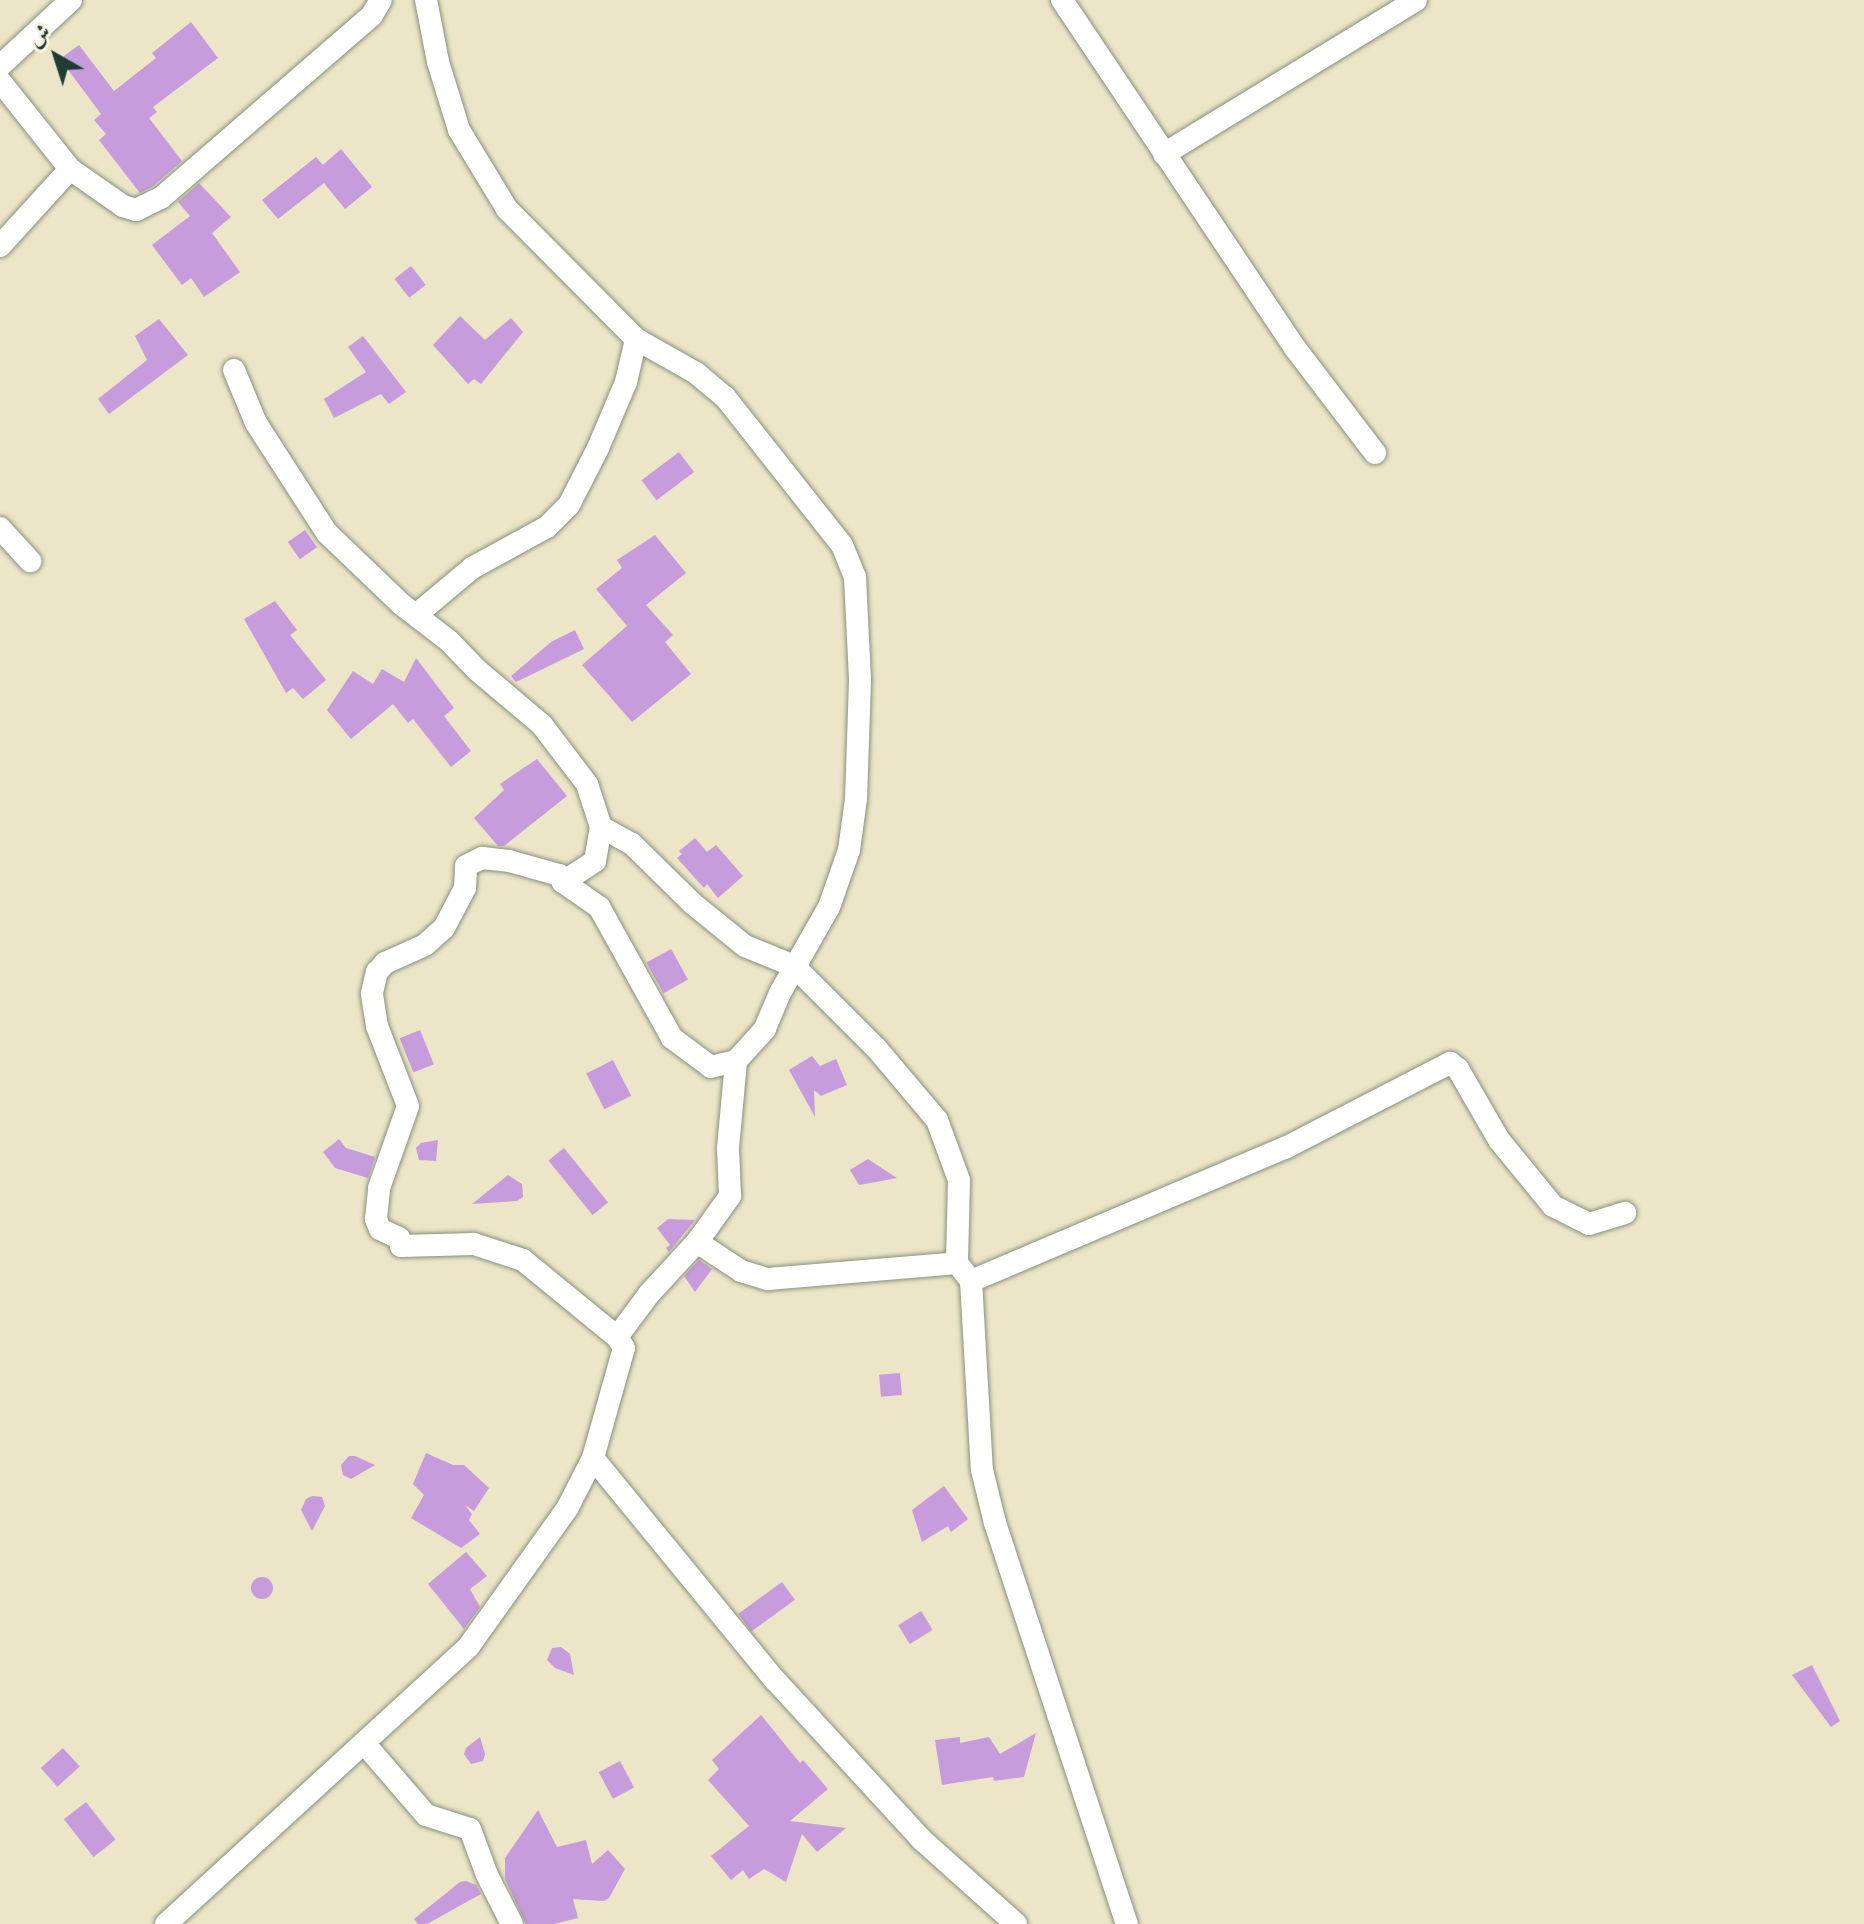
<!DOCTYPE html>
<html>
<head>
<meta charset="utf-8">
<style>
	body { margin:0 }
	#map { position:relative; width:1864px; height:1924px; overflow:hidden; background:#ece5c7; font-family:"Sorts Mill Goudy",Amiri,serif }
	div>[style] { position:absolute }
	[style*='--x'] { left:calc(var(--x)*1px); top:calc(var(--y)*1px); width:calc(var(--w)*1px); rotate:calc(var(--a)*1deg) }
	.building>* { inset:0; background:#c69cdc; transform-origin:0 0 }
	.round { border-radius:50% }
	.roads { filter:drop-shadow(0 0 2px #86917e) drop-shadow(0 0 2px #86917e) }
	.minor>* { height:22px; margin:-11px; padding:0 11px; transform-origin:11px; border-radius:11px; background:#fff }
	span { translate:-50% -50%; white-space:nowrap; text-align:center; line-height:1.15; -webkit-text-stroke:7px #fcf5e5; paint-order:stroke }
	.north { position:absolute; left:16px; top:16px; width:80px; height:80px; -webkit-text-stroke:6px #fcf5e5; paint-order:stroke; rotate:321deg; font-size:22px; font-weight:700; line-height:32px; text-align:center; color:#1f3d34 }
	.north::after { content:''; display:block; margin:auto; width:28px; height:36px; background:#1f3d34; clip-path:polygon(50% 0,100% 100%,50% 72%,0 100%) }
</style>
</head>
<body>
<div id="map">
	<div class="building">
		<div style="clip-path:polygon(191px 22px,218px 58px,153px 107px,157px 112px,149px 118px,182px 161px,153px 186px,140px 193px,99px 140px,106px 134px,94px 120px,101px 114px,60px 59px,79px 45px,114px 91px,156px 58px,152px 53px)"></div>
		<div style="clip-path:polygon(341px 149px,372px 187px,345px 209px,324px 183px,278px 219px,262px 200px,316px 157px,323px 165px)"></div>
		<div style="clip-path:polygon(199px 183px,231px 217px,212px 233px,240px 272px,204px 297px,191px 278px,182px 285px,152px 245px,190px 216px,178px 202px)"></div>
		<div style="left:411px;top:266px;width:24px;height:21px;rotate:52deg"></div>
		<div style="clip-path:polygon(460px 316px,485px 340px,511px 318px,523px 332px,481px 384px,474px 379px,468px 384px,433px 345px)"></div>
		<div style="clip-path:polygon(159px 319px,188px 355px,109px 414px,98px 399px,147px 360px,135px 336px)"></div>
		<div style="clip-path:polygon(363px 336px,406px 392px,389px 404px,381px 394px,334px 418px,324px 399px,366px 372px,348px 347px)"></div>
		<div style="left:679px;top:452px;width:25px;height:47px;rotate:53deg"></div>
		<div style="left:305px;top:530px;width:21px;height:21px;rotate:55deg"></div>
		<div style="clip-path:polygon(655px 535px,686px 573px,646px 605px,673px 635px,665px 642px,691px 674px,632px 722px,582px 665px,627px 626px,596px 589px,622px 568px,617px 560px)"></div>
		<div style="clip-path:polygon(275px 601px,297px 630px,290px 635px,326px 680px,303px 699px,293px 688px,286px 693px,244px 619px)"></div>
		<div style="clip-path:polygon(575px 630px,584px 649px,516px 682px,511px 676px,551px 642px)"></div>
		<div style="clip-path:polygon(416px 658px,454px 708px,444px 716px,471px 751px,451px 767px,413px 719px,408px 723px,393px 704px,351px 739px,327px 710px,353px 671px,373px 684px,382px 669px,404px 682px)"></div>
		<div style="clip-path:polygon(537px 759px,567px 796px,504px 846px,498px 846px,474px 818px,504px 790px,500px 784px)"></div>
		<div style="clip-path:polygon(695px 838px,707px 852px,716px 845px,743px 876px,718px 898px,707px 884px,704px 888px,677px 858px,682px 854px,679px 851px)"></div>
		<div style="left:671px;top:949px;width:35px;height:28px;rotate:61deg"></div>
		<div style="left:420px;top:1030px;width:37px;height:22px;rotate:68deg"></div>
		<div style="clip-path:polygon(812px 1056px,820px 1066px,836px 1059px,847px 1085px,821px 1096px,814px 1090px,815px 1117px,789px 1070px)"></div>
		<div style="left:613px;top:1060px;width:40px;height:30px;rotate:63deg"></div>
		<div style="clip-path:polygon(339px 1139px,346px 1148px,375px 1157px,368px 1178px,335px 1168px,323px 1152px)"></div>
		<div style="clip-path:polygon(438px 1140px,436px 1161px,419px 1160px,416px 1148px,421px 1143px)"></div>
		<div style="left:564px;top:1148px;width:70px;height:20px;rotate:51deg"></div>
		<div style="clip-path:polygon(868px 1159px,897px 1178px,859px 1185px,850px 1170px)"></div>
		<div style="clip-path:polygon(508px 1175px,522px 1184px,523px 1197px,517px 1201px,472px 1204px)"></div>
		<div style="clip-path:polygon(668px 1219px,695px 1220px,669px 1252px,666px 1248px,670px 1245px,657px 1228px)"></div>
		<div style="clip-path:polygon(699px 1260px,712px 1269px,695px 1292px,684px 1276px)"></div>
		<div style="left:900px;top:1373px;width:22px;height:21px;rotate:85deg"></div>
		<div style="clip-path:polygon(426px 1453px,453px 1465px,464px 1465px,489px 1488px,474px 1511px,465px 1505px,472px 1514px,469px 1520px,480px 1534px,461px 1548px,411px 1518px,424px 1495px,413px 1484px)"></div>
		<div style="clip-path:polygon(349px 1456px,355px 1456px,375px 1465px,351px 1479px,343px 1475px,341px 1465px)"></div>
		<div style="clip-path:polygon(944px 1486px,968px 1519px,951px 1532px,948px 1526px,922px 1542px,912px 1510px)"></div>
		<div style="clip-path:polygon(312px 1496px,322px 1497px,325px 1506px,312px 1531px,301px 1510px,306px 1499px)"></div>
		<div style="clip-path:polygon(466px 1552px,487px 1576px,470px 1589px,480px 1607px,464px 1629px,428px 1584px)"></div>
		<div class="round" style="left:251px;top:1577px;width:22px;height:22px"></div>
		<div style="left:782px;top:1582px;width:22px;height:54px;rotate:54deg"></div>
		<div style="left:921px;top:1611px;width:22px;height:27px;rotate:58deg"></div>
		<div style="clip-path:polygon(561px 1647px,570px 1654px,574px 1675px,555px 1668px,547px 1660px,552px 1648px)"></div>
		<div style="clip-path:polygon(1812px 1665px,1840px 1721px,1831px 1727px,1792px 1675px)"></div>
		<div style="clip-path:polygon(761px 1715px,800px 1763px,803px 1760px,828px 1789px,790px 1821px,846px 1828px,817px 1852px,802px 1834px,786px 1882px,764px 1869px,749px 1879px,743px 1870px,731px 1880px,711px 1856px,749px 1826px,708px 1780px,719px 1769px,712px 1760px)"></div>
		<div style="clip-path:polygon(1036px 1733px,1024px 1777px,994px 1781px,993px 1777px,942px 1785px,935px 1740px,960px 1737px,960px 1743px,989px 1737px,1000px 1754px)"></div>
		<div style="clip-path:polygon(480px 1737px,485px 1754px,483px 1761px,471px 1764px,464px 1754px,466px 1748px)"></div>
		<div style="left:63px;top:1748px;width:25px;height:30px;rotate:48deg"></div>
		<div style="left:620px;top:1761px;width:30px;height:24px;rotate:62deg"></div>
		<div style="left:86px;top:1802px;width:48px;height:28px;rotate:52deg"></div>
		<div style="clip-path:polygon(538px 1810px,557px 1847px,586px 1840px,592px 1864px,608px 1850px,625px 1869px,609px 1898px,604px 1901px,573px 1899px,578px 1918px,554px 1924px,526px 1924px,505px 1879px,505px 1858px)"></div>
		<div style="clip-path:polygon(466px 1881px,476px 1885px,481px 1894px,427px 1924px,418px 1924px,414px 1919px,460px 1882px)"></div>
	</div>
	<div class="roads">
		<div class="minor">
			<div style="--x:426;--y:0;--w:63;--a:79"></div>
			<div style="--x:438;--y:62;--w:71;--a:72.8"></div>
			<div style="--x:459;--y:130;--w:92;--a:58.7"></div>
			<div style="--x:507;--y:209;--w:183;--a:45.2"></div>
			<div style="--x:636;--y:339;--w:69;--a:29.5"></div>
			<div style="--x:696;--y:373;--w:38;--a:40"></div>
			<div style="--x:725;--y:397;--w:189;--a:51.7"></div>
			<div style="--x:842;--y:545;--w:35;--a:68"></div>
			<div style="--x:855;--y:577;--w:103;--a:87.2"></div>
			<div style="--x:860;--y:680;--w:119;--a:91.9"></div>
			<div style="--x:856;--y:799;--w:51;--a:97.8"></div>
			<div style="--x:849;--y:850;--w:60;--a:109.3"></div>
			<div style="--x:829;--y:907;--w:99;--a:119.7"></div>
			<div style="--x:780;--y:993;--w:39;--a:113"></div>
			<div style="--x:765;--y:1029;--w:43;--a:132.2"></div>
			<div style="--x:736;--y:1061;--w:26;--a:167"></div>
			<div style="--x:711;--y:1067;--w:49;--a:-143.4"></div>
			<div style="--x:672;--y:1038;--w:150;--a:-119.1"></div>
			<div style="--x:599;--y:907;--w:44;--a:-145.2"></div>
			<div style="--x:1062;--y:0;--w:419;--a:56.2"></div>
			<div style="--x:1295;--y:348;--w:132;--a:52.7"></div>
			<div style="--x:0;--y:66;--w:97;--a:-42.9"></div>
			<div style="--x:0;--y:81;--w:112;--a:51.5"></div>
			<div style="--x:70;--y:169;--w:65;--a:34.9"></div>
			<div style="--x:123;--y:206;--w:14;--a:17"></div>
			<div style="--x:136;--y:210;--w:28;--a:-26"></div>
			<div style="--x:161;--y:198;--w:279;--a:-40.9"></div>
			<div style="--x:372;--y:15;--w:17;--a:-59"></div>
			<div style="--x:1164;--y:154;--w:295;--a:-31.4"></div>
			<div style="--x:0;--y:246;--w:104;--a:-47.7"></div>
			<div style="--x:234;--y:370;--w:57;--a:67.5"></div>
			<div style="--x:256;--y:423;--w:131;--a:57.2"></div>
			<div style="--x:327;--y:533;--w:103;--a:43.8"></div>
			<div style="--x:401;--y:604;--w:59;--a:37.5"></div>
			<div style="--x:448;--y:640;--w:42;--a:46"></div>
			<div style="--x:477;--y:670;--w:85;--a:40.2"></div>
			<div style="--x:542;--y:725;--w:74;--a:52.7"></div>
			<div style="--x:587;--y:784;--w:45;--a:72"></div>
			<div style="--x:601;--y:827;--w:35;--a:29"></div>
			<div style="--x:632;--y:844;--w:84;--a:44.5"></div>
			<div style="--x:692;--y:903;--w:68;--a:39.1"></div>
			<div style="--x:745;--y:946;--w:53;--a:22.2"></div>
			<div style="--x:794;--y:966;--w:117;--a:45"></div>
			<div style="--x:877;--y:1049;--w:93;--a:49.8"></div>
			<div style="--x:937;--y:1120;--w:64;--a:69.9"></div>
			<div style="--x:959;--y:1180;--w:83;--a:91.4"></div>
			<div style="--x:957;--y:1263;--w:23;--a:52"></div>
			<div style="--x:971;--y:1281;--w:189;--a:86.7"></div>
			<div style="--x:982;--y:1470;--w:55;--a:76.2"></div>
			<div style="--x:995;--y:1523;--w:422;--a:71.8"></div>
			<div style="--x:0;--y:528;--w:45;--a:47.7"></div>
			<div style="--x:416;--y:615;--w:73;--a:-40"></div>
			<div style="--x:472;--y:568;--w:85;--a:-28.7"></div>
			<div style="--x:547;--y:527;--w:31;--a:-45"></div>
			<div style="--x:569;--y:505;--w:64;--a:-63"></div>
			<div style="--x:598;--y:448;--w:72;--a:-67"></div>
			<div style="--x:626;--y:382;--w:44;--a:-76.9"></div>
			<div style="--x:697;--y:1242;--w:53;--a:33.4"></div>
			<div style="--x:741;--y:1271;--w:28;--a:17"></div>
			<div style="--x:768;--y:1279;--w:190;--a:-4.8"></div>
			<div style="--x:971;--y:1281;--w:341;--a:-23"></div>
			<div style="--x:1285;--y:1148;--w:186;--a:-27.3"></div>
			<div style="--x:1450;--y:1063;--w:10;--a:37"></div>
			<div style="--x:1458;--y:1069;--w:82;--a:60"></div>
			<div style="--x:1499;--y:1140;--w:85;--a:50.7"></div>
			<div style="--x:1553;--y:1206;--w:40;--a:26.6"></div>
			<div style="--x:1589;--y:1224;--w:38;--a:-17"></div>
			<div style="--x:617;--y:1337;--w:54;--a:-53.3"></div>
			<div style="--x:649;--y:1294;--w:71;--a:-47.3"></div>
			<div style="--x:697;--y:1242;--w:57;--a:-54.3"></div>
			<div style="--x:730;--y:1196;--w:48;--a:-92.4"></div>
			<div style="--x:728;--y:1148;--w:87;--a:-84.7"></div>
			<div style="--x:593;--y:1458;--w:287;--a:50.7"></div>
			<div style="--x:775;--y:1680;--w:217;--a:47.4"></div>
			<div style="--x:922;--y:1840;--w:126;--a:41.8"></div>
			<div style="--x:364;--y:1743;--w:95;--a:49.3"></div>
			<div style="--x:426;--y:1815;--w:46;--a:17.7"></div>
			<div style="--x:470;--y:1829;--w:49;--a:69.7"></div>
			<div style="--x:487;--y:1875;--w:55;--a:63"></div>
			<div style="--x:166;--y:1924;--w:411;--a:-42.5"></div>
			<div style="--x:469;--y:1646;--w:171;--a:-54.5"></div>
			<div style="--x:568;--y:1507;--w:55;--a:-63"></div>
			<div style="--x:593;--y:1458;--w:114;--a:-74.3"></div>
			<div style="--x:624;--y:1348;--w:13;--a:-122"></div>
			<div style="--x:617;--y:1337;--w:122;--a:-140.7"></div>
			<div style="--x:523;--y:1260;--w:52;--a:-161.9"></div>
			<div style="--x:474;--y:1244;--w:73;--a:178.4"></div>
			<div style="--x:401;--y:1246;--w:8;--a:-104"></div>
			<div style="--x:399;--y:1238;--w:21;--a:-155"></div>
			<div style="--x:380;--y:1229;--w:11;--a:-112"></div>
			<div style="--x:376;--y:1219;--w:31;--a:-84"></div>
			<div style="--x:379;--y:1188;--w:87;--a:-70.5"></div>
			<div style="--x:408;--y:1106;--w:86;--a:-111.2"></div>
			<div style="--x:377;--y:1026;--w:33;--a:-99"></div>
			<div style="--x:372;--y:993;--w:22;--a:-77"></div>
			<div style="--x:377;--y:972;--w:12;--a:-48"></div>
			<div style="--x:385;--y:963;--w:44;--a:-24.2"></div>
			<div style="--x:425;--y:945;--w:25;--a:-42"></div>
			<div style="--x:444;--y:928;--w:45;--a:-62.3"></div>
			<div style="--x:465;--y:888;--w:22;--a:-87"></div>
			<div style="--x:466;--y:866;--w:18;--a:-27"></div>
			<div style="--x:482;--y:858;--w:27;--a:6"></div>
			<div style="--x:509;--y:861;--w:52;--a:15.6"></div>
			<div style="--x:559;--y:875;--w:8;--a:60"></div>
			<div style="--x:563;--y:882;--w:38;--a:-33"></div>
			<div style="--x:595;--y:861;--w:35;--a:-80"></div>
		</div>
	</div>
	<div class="north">ش</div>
</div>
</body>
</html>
